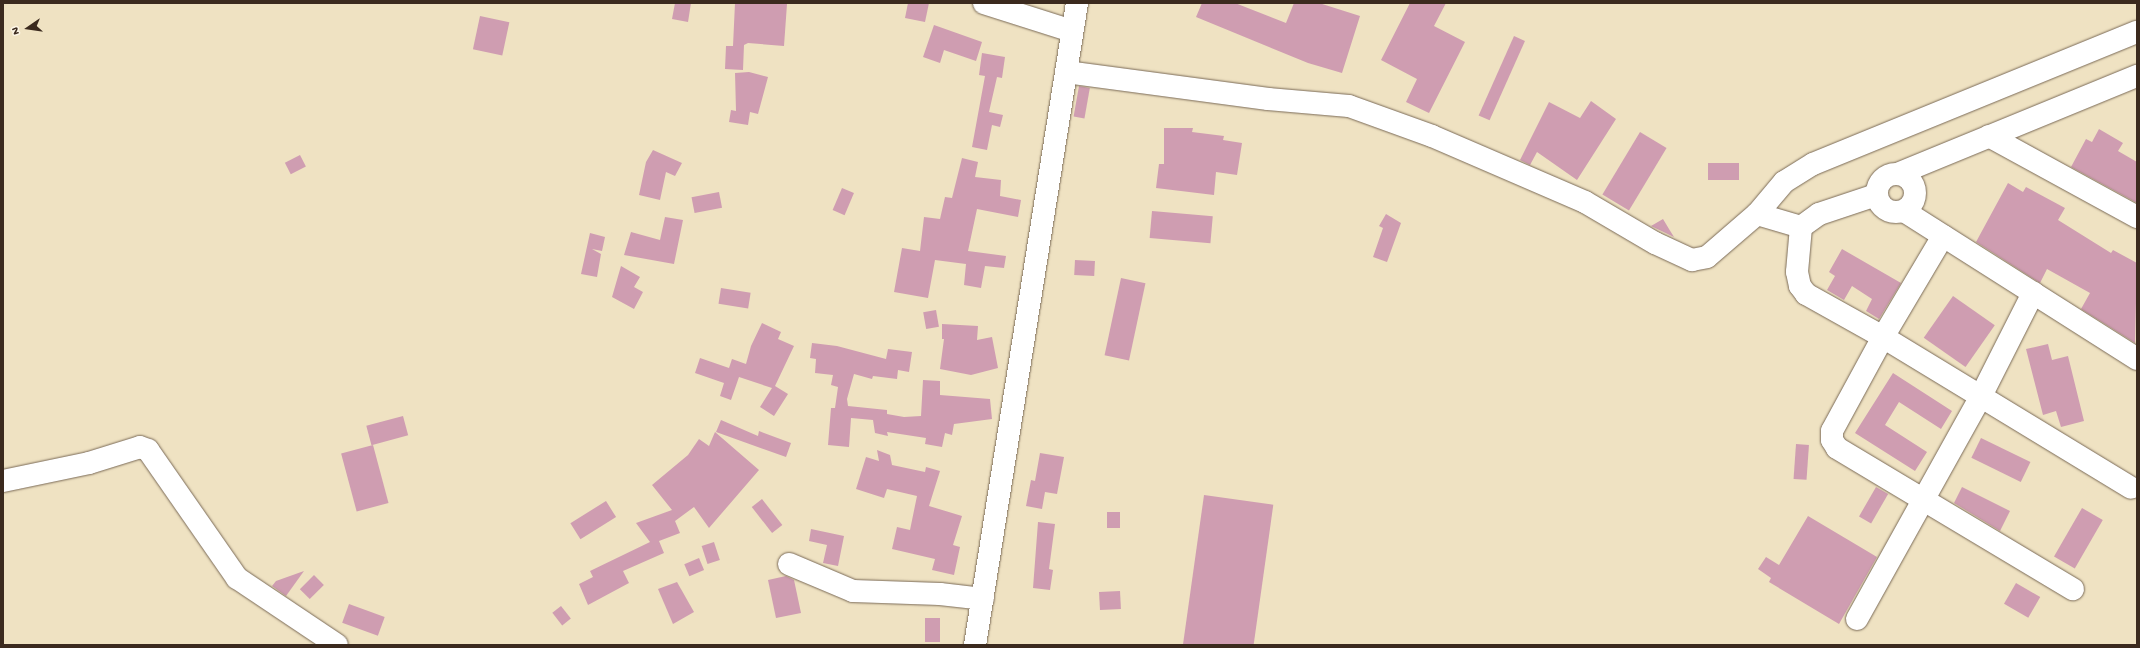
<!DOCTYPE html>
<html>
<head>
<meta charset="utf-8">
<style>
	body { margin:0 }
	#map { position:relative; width:2140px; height:648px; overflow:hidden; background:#efe2c2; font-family:"Gochi Hand",sans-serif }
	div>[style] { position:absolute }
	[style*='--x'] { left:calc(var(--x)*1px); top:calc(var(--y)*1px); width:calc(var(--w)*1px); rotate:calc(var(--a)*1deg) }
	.building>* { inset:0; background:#cf9db1; transform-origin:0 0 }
	.roads { filter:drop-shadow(0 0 1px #7a6a57) drop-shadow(0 0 1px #7a6a57) }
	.minor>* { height:22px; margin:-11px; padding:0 11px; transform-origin:11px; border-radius:11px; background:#fff }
	.minor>.ring { margin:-11px; padding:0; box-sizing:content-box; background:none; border:22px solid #fff; border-radius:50% }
	.highway>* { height:22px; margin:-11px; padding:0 11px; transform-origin:11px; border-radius:11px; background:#fff }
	span { translate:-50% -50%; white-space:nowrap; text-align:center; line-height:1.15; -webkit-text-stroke:3.5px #fcf5e5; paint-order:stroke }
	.frame { position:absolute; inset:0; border:4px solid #3b2a1e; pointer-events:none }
	.north { position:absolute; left:8px; top:8px; width:40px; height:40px; -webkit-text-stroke:3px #fcf5e5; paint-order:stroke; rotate:257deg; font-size:11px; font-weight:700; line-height:16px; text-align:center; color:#3b2a1e }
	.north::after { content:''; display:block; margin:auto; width:14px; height:18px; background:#3b2a1e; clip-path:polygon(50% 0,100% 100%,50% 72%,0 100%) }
</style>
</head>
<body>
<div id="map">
	<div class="building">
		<div style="clip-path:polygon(675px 3px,691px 3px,688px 22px,672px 19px)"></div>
		<div style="clip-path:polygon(735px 3px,787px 4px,784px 46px,748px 43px,744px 45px,743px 70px,725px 69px,726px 46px,733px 46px)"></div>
		<div style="clip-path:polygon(908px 3px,929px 3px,925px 22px,905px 18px)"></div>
		<div style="clip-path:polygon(1202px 3px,1235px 3px,1286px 23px,1294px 3px,1319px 3px,1360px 16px,1342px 73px,1308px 63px,1196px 17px)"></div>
		<div style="clip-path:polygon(1410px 3px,1446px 3px,1434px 26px,1465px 42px,1429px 113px,1406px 102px,1417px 79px,1381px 60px)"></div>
		<div style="left:480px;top:16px;width:30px;height:34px;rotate:12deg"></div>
		<div style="clip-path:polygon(934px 25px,982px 42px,976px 61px,944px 50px,940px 63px,923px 57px)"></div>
		<div style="left:1514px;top:36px;width:12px;height:87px;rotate:24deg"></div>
		<div style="clip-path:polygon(982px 53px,1005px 57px,1002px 78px,997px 77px,989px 112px,1003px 115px,1000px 127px,992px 125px,987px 150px,972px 147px,985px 76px,979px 75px)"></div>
		<div style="clip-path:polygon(749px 72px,768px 77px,758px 114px,750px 112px,748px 125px,729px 122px,731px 110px,736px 111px,735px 73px)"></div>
		<div style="left:1079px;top:86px;width:11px;height:31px;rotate:10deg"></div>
		<div style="clip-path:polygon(1591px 101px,1616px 119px,1577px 180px,1537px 152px,1530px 165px,1520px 160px,1549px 102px,1580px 118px)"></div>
		<div style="clip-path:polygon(1164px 128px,1193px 128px,1192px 132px,1224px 136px,1223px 140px,1242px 143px,1237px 175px,1216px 172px,1214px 195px,1156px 188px,1159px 164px,1164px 164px)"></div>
		<div style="clip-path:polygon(2099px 129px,2123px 143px,2118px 151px,2137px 162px,2137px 203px,2071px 167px,2086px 139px,2092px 142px)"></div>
		<div style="left:1640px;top:132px;width:31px;height:73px;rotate:31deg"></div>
		<div style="clip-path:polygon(653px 150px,682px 163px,675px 176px,666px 172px,660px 200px,639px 195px,646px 162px)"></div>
		<div style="left:300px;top:155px;width:13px;height:17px;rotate:63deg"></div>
		<div style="clip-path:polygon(962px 158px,978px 162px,975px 177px,1001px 180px,1000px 196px,1021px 200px,1018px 217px,977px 209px,968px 251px,1006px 256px,1004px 268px,985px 266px,981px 288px,964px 285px,966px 264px,935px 260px,928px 298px,894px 292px,902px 248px,920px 251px,924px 217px,940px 219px,945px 197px,952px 198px)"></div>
		<div style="left:1708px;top:163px;width:31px;height:17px"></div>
		<div style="clip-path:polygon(2008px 183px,2023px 192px,2026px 187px,2065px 208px,2058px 220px,2111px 253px,2113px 250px,2137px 263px,2135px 343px,2081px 309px,2090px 293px,2047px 269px,2040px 283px,1976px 242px)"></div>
		<div style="left:842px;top:188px;width:13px;height:24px;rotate:23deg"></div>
		<div style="left:719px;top:192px;width:16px;height:28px;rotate:79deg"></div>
		<div style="left:1152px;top:211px;width:61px;height:27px;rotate:5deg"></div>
		<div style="clip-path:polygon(1386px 214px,1401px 223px,1387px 262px,1373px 257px,1383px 228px,1379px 226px)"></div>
		<div style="clip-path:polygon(665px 217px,683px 220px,674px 264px,624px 255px,631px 232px,660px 240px)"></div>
		<div style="clip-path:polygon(1663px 219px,1669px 229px,1674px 237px,1651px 226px)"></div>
		<div style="clip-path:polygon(590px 233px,605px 237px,602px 251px,592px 249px,601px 254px,597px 277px,581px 274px)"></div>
		<div style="clip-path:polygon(1842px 249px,1901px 283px,1879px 319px,1866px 311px,1872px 299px,1852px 286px,1844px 300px,1827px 290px,1835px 276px,1829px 272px)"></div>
		<div style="left:1075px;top:260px;width:20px;height:15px;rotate:3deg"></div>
		<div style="clip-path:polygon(621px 266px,640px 277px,634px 287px,643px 292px,634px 309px,612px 297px)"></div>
		<div style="left:1121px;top:278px;width:25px;height:79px;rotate:12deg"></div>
		<div style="left:721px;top:288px;width:30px;height:16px;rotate:9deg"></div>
		<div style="left:1953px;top:296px;width:51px;height:51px;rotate:35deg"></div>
		<div style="left:936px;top:310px;width:17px;height:13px;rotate:80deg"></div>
		<div style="clip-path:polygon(762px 323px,781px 332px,778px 339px,794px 346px,775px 386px,788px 394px,774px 416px,760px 407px,772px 388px,739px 377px,731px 400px,720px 396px,724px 383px,695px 373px,700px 358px,729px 368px,732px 359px,746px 364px,751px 346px)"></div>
		<div style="clip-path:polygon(942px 324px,978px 326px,977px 340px,992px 337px,998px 368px,971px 375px,940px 369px,944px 339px,942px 339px)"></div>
		<div style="clip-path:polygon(812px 343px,837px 346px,886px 359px,888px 349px,912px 352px,909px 372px,898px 370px,897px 379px,873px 376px,872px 379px,854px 374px,847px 399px,848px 406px,887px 410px,887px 414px,904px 417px,921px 416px,923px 380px,940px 381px,940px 395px,990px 399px,992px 419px,954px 424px,952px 435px,945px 433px,942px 447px,925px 444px,926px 438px,887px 432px,888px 436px,875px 433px,873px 420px,851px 418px,849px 447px,828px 445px,831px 408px,835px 408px,838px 387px,831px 385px,833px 375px,815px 373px,816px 359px,810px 358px)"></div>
		<div style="clip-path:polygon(2048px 344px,2052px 360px,2068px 356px,2084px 421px,2061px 427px,2056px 411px,2043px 415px,2026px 349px)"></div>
		<div style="clip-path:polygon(1893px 373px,1952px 411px,1941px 429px,1899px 402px,1885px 425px,1927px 452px,1915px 471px,1855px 433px)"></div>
		<div style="left:403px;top:416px;width:20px;height:38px;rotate:75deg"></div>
		<div style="clip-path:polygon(721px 420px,758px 436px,759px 431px,791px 443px,786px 457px,716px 432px)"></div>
		<div style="clip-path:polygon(715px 432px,759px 470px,709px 528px,694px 507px,675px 521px,680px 533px,659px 541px,664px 553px,623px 571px,629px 583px,588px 605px,579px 584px,593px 577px,590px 571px,650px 542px,636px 523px,672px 510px,652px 485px,688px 455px,699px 439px,709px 446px)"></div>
		<div style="left:1981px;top:438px;width:55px;height:22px;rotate:26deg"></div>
		<div style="left:1796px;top:444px;width:13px;height:35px;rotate:4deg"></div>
		<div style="left:373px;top:445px;width:60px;height:33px;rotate:75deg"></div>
		<div style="clip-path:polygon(877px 450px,890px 455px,892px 465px,925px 472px,926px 467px,940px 471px,929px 506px,962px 516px,953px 545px,960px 547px,954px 575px,932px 570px,935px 559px,892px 549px,897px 527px,910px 530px,917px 496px,887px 489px,884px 498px,856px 489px,866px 457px,879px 461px)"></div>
		<div style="clip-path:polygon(1040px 453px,1064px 457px,1057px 494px,1045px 492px,1042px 509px,1026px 506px,1031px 480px,1035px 481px)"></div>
		<div style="left:1876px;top:487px;width:14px;height:34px;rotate:30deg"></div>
		<div style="clip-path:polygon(1962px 487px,2010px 511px,2000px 531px,1954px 503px)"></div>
		<div style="left:1204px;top:495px;width:70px;height:151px;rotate:8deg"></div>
		<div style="left:762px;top:499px;width:33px;height:13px;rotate:52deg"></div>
		<div style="left:606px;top:501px;width:19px;height:42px;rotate:58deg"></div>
		<div style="left:2082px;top:508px;width:24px;height:56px;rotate:30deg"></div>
		<div style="left:1107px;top:512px;width:13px;height:16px"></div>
		<div style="clip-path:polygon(1808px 516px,1877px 557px,1839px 624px,1769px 582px,1771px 578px,1758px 569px,1766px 557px,1779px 565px)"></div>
		<div style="clip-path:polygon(1038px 522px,1055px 524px,1049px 569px,1053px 570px,1050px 590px,1033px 588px)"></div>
		<div style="clip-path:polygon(811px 529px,844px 536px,838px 566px,823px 563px,827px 545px,809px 541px)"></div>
		<div style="left:714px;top:542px;width:19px;height:13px;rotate:72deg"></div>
		<div style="left:699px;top:558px;width:13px;height:16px;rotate:67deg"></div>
		<div style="clip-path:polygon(304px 571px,286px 596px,272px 586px,276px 581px)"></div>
		<div style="left:314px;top:575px;width:14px;height:20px;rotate:45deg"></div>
		<div style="clip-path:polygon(786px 576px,794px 580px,801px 613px,776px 618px,768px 580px)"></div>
		<div style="clip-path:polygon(677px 582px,694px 612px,673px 624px,658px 589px)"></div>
		<div style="left:2016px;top:583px;width:28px;height:24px;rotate:30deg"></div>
		<div style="left:1120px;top:591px;width:18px;height:21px;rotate:87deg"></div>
		<div style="left:349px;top:604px;width:38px;height:20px;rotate:20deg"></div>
		<div style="left:561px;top:606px;width:16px;height:11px;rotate:52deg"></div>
		<div style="left:925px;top:618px;width:15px;height:24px"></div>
	</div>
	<div class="roads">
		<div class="minor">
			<div style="--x:984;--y:3;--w:92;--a:17.7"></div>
			<div style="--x:1066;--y:72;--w:204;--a:7.6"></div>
			<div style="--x:1268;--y:99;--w:81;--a:4.9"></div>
			<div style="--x:1349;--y:106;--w:88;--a:19.9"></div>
			<div style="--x:1432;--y:136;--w:167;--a:23.3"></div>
			<div style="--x:1585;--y:202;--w:81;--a:30.4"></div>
			<div style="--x:1655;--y:243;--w:41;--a:24.7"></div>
			<div style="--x:1692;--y:260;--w:15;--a:-11"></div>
			<div style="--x:1707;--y:257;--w:66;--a:-40.7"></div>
			<div style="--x:1757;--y:214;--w:42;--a:-49.8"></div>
			<div style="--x:1784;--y:182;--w:34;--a:-32"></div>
			<div style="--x:1813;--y:164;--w:350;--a:-22.2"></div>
			<div style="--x:1989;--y:136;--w:169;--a:28.7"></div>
			<div style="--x:1900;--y:173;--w:256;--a:-22.3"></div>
			<div class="ring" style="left:1877px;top:174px;width:16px;height:16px"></div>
			<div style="--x:1876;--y:195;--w:60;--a:161.6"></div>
			<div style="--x:1819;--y:214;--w:22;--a:144"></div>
			<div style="--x:1801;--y:227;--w:45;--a:95.1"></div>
			<div style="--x:1797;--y:272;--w:14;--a:78"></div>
			<div style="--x:1800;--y:286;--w:10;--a:53"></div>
			<div style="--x:1806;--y:294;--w:88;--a:29.2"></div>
			<div style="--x:1883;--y:337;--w:290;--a:31.3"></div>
			<div style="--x:1904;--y:211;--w:276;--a:32.4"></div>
			<div style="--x:1757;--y:214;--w:46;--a:16.5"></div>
			<div style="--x:1943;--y:236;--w:117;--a:120.7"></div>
			<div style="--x:1883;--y:337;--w:107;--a:118.5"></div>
			<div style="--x:1832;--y:431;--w:9;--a:90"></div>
			<div style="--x:1832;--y:440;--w:9;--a:58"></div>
			<div style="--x:1837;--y:448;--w:275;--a:30.9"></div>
			<div style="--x:3;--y:481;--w:88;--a:-11.8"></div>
			<div style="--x:89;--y:463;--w:53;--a:-17.4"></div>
			<div style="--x:140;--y:447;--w:9;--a:21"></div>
			<div style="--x:148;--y:450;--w:156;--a:55.2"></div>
			<div style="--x:237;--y:578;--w:120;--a:33.8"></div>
			<div style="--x:789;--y:564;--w:69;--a:22.9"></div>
			<div style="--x:853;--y:591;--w:87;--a:2"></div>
			<div style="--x:940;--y:594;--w:43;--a:6.6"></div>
			<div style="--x:1857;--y:619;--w:253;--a:-60.9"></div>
			<div style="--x:1980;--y:398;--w:118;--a:-63.2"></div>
		</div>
		<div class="highway">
			<div style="--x:975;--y:645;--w:650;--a:-80.97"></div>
		</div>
	</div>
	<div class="frame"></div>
	<div class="north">N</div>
</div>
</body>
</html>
